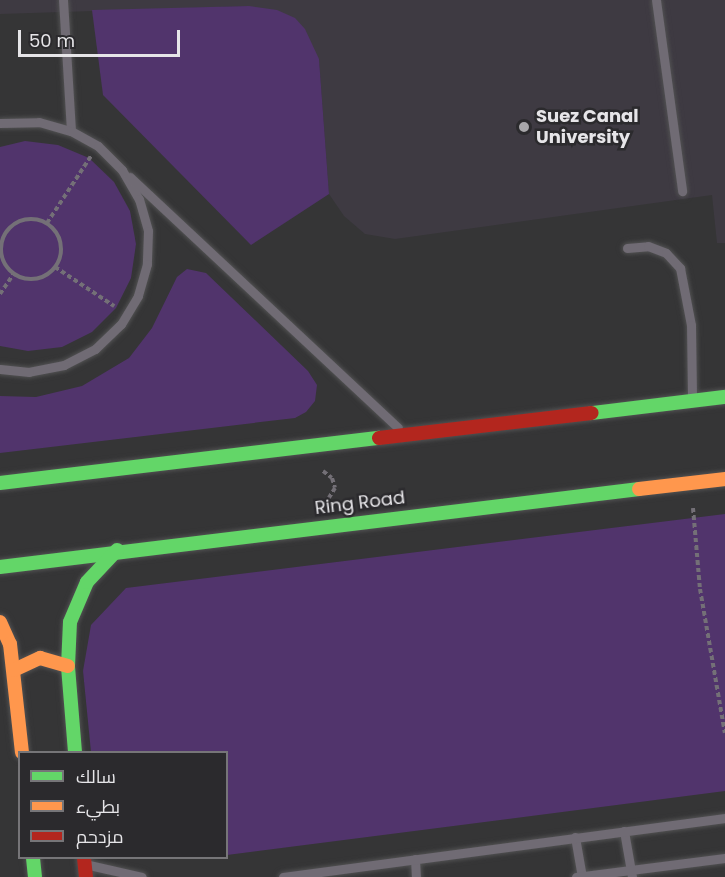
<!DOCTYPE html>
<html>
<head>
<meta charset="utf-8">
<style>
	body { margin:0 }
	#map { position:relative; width:725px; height:877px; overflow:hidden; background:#353536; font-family:Poppins,Cairo,sans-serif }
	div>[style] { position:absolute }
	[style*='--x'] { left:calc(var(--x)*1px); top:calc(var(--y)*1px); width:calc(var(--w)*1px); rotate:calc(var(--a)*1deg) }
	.built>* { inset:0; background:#3e3a42 }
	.green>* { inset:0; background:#51346c }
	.path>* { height:4px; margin-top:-2px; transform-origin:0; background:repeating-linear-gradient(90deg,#747077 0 4.5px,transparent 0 7.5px) }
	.path>.ring { margin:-2px; padding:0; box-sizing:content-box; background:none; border:4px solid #747077; border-radius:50% }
	.roads { filter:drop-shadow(0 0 2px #515152) drop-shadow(0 0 2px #515152) }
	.lane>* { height:9px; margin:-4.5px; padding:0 4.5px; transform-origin:4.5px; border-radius:4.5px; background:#706b74 }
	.fast>* { height:14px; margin:-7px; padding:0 7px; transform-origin:7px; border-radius:7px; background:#63d668 }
	.slow>* { height:14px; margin:-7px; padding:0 7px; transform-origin:7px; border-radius:7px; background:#ff974d }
	.jam>* { height:14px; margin:-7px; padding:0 7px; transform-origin:7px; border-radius:7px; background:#b3261e }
	.dots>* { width:16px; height:16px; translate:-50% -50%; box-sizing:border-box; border:3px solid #2b2a2d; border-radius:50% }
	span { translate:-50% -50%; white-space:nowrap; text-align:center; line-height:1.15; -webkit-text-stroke:5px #2b2a2d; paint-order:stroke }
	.poi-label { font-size:18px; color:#e6e5e8; font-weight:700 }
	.left { translate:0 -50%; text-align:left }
	.street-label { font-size:18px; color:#e6e5e8 }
	.legend { position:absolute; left:18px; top:751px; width:210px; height:108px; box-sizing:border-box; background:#2b2a2d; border:2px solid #767578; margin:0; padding:8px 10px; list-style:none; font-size:18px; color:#e6e5e8 }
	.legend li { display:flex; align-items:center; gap:12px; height:30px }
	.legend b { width:30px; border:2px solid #767578 }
	.scale { position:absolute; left:18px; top:30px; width:162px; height:27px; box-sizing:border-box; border:3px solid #e6e5e8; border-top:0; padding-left:8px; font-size:18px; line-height:21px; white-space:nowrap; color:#e6e5e8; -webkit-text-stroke:4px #2b2a2d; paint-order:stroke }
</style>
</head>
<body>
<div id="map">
	<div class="built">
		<div style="clip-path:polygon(0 0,725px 0,725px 243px,717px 243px,712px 195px,395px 239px,365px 234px,344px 216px,329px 194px,319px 59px,249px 6px,0 14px)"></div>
	</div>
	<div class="green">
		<div style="clip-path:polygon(249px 6px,277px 10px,295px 18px,305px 29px,319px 59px,329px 194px,251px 245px,103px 95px,92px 10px)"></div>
		<div style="clip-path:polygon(25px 141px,58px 145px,89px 158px,114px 182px,130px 211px,136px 244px,131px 278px,116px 308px,92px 332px,62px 347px,28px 351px,0 346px,0 147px)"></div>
		<div style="clip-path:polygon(187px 269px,206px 273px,308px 371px,317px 385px,315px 401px,306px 412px,295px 418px,0 453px,0 396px,36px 397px,82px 386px,129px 358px,152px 328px,177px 277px)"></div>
		<div style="clip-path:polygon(725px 514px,725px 791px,227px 855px,226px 752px,91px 752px,83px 671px,91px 625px,126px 588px)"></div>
	</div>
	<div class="path">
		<div class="ring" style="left:1px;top:219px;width:56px;height:56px"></div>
		<div style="--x:47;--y:223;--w:80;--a:-56.7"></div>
		<div style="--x:55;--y:267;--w:71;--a:33.5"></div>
		<div style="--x:0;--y:294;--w:25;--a:-56"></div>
		<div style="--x:323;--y:471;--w:11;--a:38"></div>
		<div style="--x:332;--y:478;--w:10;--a:73"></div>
		<div style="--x:335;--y:488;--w:15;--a:122"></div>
		<div style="--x:693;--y:508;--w:81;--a:85.1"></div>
		<div style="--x:700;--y:589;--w:146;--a:80.2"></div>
	</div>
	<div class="roads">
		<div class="lane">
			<div style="--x:63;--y:0;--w:131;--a:86.5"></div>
			<div style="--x:656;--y:0;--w:193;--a:82.2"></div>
			<div style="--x:0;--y:123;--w:39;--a:-1"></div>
			<div style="--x:39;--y:122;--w:33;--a:16"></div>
			<div style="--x:71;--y:131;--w:31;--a:29"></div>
			<div style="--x:98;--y:146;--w:34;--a:45"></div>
			<div style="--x:122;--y:170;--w:34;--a:60"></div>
			<div style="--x:139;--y:199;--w:33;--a:74"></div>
			<div style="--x:148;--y:231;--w:33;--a:92"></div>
			<div style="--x:147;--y:264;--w:33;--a:106"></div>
			<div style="--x:138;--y:296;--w:33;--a:121"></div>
			<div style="--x:121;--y:324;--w:36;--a:136"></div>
			<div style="--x:95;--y:349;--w:35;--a:153"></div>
			<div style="--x:64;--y:365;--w:36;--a:169"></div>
			<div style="--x:29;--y:372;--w:29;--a:-174"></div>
			<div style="--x:130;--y:177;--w:367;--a:43.1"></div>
			<div style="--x:627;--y:248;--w:21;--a:-5"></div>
			<div style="--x:648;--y:246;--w:19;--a:21"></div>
			<div style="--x:666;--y:253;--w:21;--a:47"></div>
			<div style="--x:680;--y:268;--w:58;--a:79.1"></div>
			<div style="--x:691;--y:325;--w:71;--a:89.2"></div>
			<div style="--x:624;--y:831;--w:47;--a:80.1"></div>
			<div style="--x:575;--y:837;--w:41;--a:80.1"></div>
			<div style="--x:415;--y:859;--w:18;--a:87"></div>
			<div style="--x:89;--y:865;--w:54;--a:12.8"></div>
			<div style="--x:283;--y:877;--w:446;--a:-7.6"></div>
			<div style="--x:576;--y:877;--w:150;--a:-7.3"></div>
		</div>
		<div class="fast">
			<div style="--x:592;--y:413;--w:134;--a:-6.9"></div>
			<div style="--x:0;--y:483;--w:382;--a:-6.8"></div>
			<div style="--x:0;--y:567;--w:644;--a:-6.96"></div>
			<div style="--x:75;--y:752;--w:86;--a:-94.7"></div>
			<div style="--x:68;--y:666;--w:44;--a:-87.4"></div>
			<div style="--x:70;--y:622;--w:43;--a:-67"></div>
			<div style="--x:87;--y:582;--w:44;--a:-46.8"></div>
			<div style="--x:33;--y:858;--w:19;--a:84"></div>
		</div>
		<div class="slow">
			<div style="--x:639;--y:489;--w:87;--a:-6.6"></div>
			<div style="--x:0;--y:622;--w:24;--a:66"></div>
			<div style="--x:10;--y:644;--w:109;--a:83.7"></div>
			<div style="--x:14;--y:670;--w:29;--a:-25"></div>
			<div style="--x:40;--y:658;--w:29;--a:16"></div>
		</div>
		<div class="jam">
			<div style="--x:379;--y:438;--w:214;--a:-6.7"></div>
			<div style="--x:84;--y:858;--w:19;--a:84"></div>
		</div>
	</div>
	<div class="dots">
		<div style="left:524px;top:127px;background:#a8a7aa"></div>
	</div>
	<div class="poi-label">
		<span class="left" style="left:536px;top:127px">Suez Canal<br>University</span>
	</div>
	<div class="street-label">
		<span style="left:360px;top:503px;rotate:-7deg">Ring Road</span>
	</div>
	<ul class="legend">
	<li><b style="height:8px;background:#63d668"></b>سالك</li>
	<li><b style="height:8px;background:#ff974d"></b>بطيء</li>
	<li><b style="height:8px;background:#b3261e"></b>مزدحم</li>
	</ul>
	<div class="scale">50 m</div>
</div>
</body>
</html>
